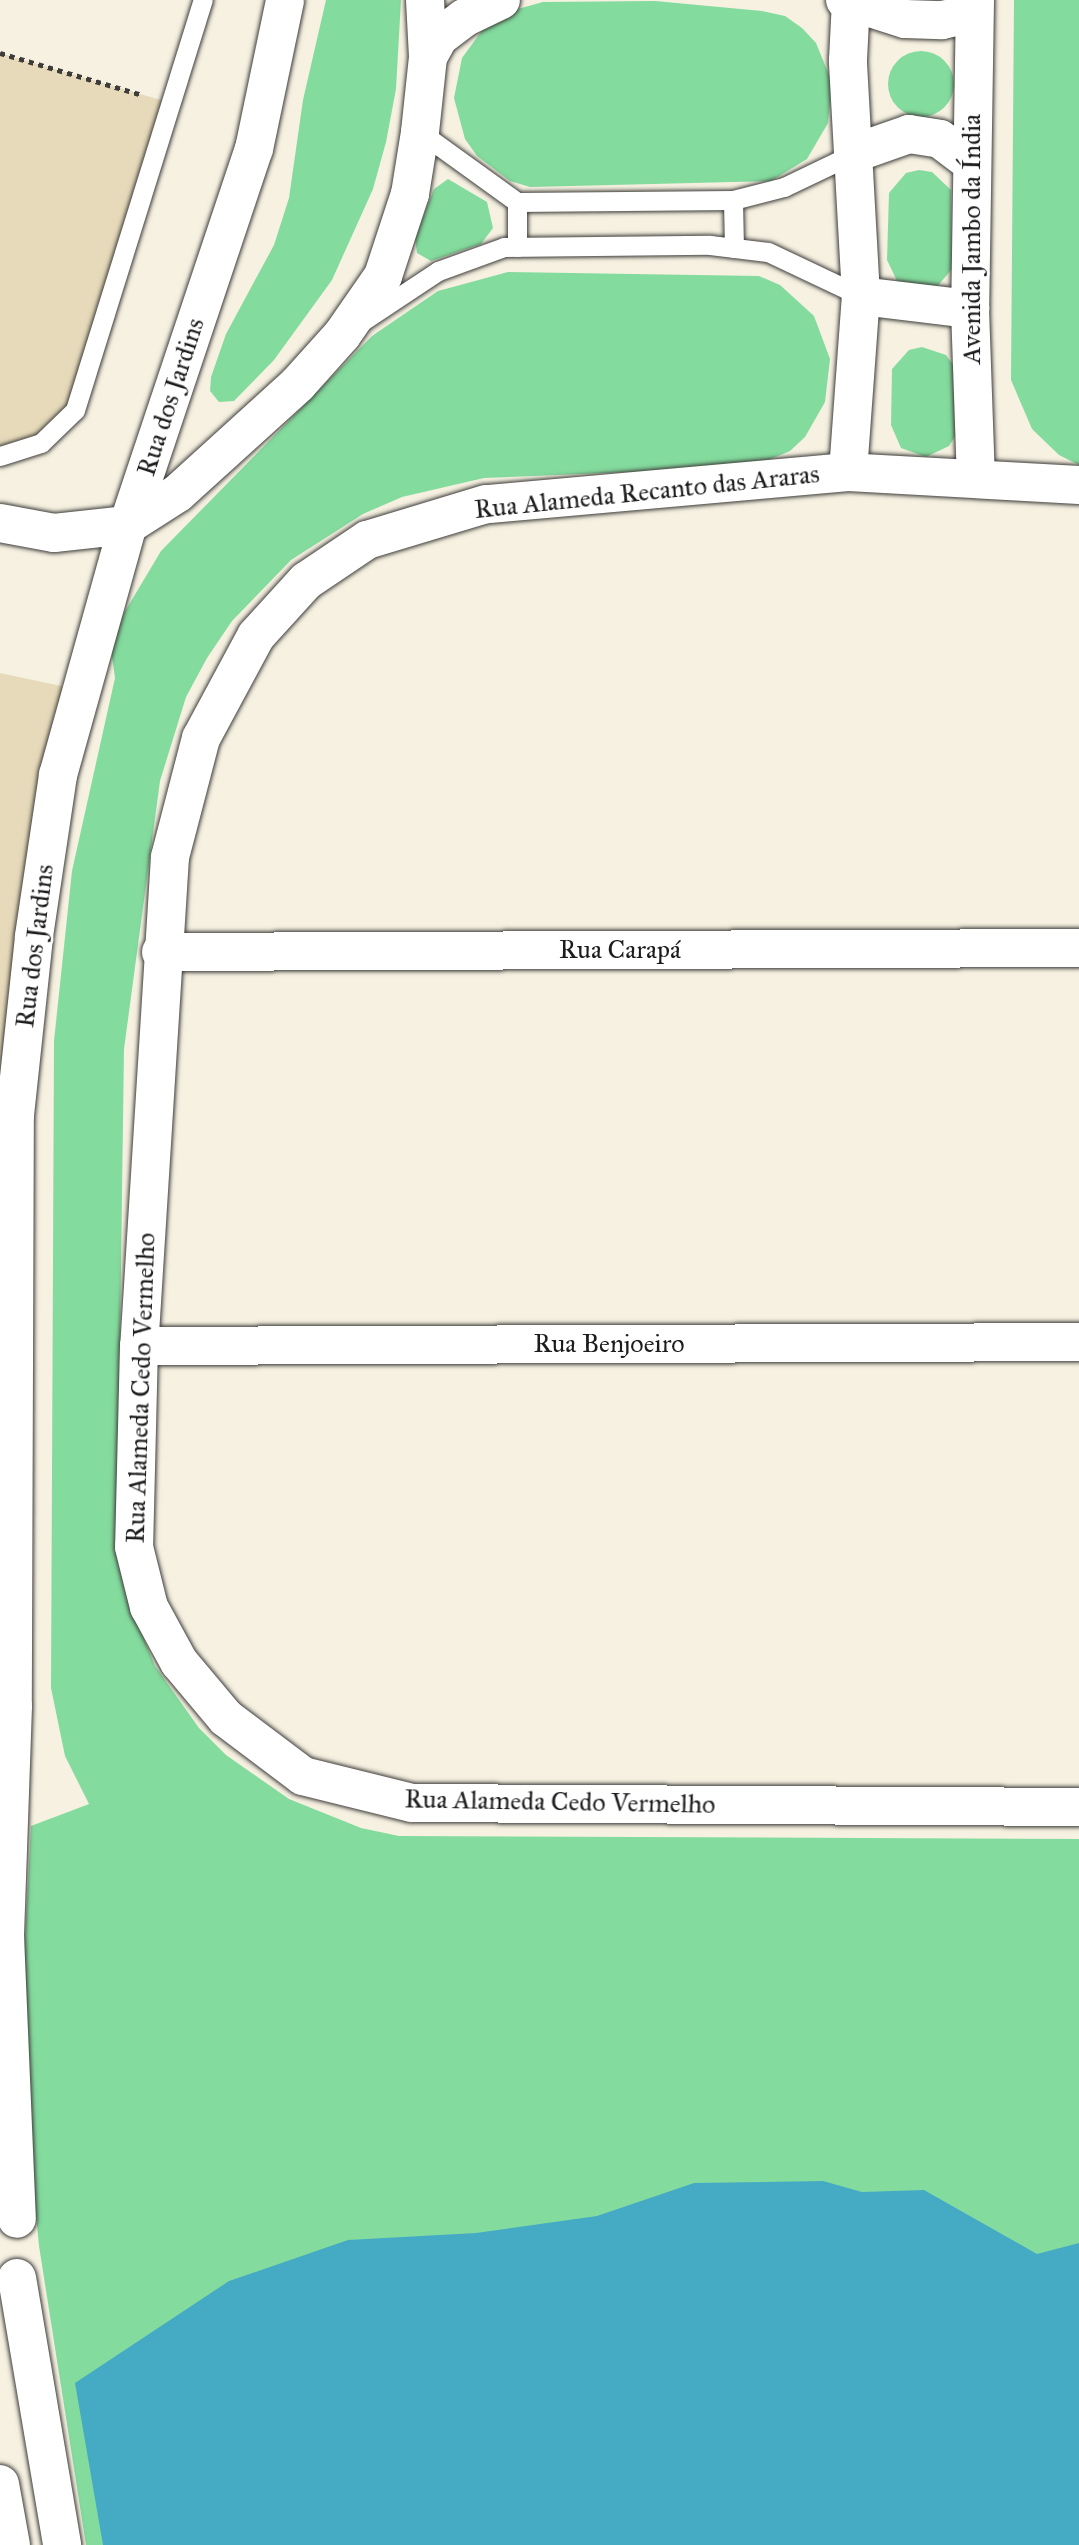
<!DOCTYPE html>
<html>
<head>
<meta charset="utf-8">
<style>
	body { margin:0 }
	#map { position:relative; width:1079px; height:2545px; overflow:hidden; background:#f6f1e1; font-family:"IM FELL Great Primer",serif }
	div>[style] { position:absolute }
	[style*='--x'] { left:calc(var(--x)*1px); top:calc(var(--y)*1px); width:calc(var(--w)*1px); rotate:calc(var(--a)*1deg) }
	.built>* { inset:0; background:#e6daba }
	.green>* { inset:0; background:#84db9e }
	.round { border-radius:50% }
	.water>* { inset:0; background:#45abc5 }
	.path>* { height:4.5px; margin-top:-2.25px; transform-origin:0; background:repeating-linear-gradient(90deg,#3d3c3a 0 5px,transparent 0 10px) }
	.roads { filter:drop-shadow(0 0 2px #3d3c3a) drop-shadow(0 0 2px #3d3c3a) }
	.service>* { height:19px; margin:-9.5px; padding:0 9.5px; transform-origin:9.5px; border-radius:9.5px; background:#fff }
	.minor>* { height:38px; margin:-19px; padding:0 19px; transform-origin:19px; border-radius:19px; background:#fff }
	.tertiary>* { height:38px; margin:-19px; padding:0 19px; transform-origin:19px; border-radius:19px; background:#fff }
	span { translate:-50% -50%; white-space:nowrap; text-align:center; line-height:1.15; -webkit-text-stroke:5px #fff; paint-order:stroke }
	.street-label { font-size:26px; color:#1c1c1c }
</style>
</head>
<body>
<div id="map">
	<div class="built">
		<div style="clip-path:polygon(0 53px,171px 103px,65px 423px,0 456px)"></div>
		<div style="clip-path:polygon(0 673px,80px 690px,0 1278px)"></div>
	</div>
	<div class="green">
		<div style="clip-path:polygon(326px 0,401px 0,396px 89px,386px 142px,373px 189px,332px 280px,274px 360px,234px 401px,219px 402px,210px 391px,211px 377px,226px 334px,274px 245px,289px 198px,303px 100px)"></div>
		<div style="clip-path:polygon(1014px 0,1079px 0,1079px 465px,1059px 455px,1032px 429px,1011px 380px)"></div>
		<div style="clip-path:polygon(655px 1px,762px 11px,785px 16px,802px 28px,816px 43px,832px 82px,828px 123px,807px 159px,771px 181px,530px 187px,510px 181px,477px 156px,465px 139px,454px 98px,462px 58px,486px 25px,503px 13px,543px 2px)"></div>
		<div class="round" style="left:888px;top:51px;width:66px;height:66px"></div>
		<div style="clip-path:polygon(919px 170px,932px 172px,951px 190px,952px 269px,935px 289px,898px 283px,887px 260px,889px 193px,906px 173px)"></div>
		<div style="clip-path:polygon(448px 179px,487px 202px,493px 228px,481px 244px,431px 261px,417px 253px,415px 238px,434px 189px)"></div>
		<div style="clip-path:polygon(508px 272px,759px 276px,780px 285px,814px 316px,830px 359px,825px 402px,805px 437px,790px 451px,752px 467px,484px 478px,402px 497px,363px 514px,291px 560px,232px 621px,207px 658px,186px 697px,160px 781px,124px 1049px,117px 1558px,126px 1595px,155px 1666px,199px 1728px,226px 1755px,289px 1799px,361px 1828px,399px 1836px,1079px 1839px,1079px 2545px,86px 2545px,39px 2246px,29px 2142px,23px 1977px,31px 1826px,89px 1804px,65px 1756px,51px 1688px,54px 1041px,72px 871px,115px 678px,111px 649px,124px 613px,161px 551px,372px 336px,438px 291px)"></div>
		<div style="clip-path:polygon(922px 347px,946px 355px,954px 366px,956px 435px,949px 446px,926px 457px,901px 448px,891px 425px,892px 369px,909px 350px)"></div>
	</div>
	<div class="water">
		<div style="clip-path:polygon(823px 2181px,862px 2192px,924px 2190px,1037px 2254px,1079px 2243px,1079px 2545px,103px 2545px,75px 2383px,229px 2281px,348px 2240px,476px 2233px,597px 2216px,694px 2183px)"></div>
	</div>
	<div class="path">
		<div style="--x:0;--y:53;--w:149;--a:16.4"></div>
	</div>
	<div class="roads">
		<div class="service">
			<div style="--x:420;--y:132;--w:120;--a:35.8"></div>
			<div style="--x:517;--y:202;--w:216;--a:-0.5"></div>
			<div style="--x:733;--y:200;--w:53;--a:-14.3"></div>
			<div style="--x:784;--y:187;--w:79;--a:-25.6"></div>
			<div style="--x:733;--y:200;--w:48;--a:88.8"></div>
			<div style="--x:517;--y:202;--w:45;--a:90"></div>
			<div style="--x:364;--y:320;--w:89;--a:-33.5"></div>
			<div style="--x:438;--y:271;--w:70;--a:-20"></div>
			<div style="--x:504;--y:247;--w:206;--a:-0.6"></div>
			<div style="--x:710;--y:245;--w:58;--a:6.9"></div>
			<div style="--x:768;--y:252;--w:103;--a:25.3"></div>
			<div style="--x:0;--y:456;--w:43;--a:-17.6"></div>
			<div style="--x:41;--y:443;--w:47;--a:-44.1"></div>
			<div style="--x:75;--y:410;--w:430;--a:-72.7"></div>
		</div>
		<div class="minor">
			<div style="--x:845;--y:0;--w:63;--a:17.6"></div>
			<div style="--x:905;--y:19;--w:37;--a:2"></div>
			<div style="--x:942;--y:20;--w:33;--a:-12"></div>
			<div style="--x:975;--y:0;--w:309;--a:90.9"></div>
			<div style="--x:970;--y:309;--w:169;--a:88"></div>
			<div style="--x:428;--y:57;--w:23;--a:-61"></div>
			<div style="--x:439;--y:37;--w:31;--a:-37"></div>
			<div style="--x:464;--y:18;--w:41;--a:-25.9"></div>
			<div style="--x:855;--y:153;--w:57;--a:-19.4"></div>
			<div style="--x:909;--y:134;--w:31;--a:9"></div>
			<div style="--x:940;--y:139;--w:39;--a:37"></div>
			<div style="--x:861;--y:296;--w:110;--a:6.8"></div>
			<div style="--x:848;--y:472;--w:176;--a:-85.8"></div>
			<div style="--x:861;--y:296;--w:236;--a:-93.2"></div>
			<div style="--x:848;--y:60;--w:60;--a:-87.1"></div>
			<div style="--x:1079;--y:485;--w:231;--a:-176.8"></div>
			<div style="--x:848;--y:472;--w:363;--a:174.9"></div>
			<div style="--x:486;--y:504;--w:124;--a:163.2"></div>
			<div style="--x:367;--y:540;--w:73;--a:146.1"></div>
			<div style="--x:306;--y:581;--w:74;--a:132.3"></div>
			<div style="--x:256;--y:636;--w:116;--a:118.3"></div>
			<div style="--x:201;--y:738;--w:123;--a:104.6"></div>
			<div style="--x:170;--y:857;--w:490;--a:93.6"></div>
			<div style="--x:139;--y:1346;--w:201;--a:91.4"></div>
			<div style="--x:134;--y:1547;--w:62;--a:76"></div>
			<div style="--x:149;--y:1607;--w:63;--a:61.4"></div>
			<div style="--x:179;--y:1662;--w:73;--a:50"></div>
			<div style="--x:226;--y:1718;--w:96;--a:37"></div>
			<div style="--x:303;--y:1776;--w:112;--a:13.9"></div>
			<div style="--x:412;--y:1803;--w:667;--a:0.34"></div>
			<div style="--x:128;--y:525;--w:59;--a:-32.6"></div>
			<div style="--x:178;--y:493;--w:162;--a:-42.2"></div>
			<div style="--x:298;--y:384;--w:66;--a:-48.1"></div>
			<div style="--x:342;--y:335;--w:72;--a:-55.2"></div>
			<div style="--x:383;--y:276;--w:86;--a:-71.8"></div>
			<div style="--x:410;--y:194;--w:63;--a:-80.8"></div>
			<div style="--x:420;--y:132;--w:75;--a:-83.9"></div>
			<div style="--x:428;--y:57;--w:57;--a:-93"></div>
			<div style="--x:161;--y:952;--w:918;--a:-0.25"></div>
			<div style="--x:139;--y:1346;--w:940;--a:-0.24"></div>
			<div style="--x:14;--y:1364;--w:342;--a:90.2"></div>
			<div style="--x:13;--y:1706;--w:230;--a:92"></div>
			<div style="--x:5;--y:1936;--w:283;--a:87.6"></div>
			<div style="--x:17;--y:2278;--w:271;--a:80.4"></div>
			<div style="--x:0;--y:2484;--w:62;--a:79.8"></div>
		</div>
		<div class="tertiary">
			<div style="--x:0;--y:523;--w:55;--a:10.5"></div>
			<div style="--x:54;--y:533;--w:74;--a:-6.2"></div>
			<div style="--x:0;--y:1375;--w:18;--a:-38"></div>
			<div style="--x:14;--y:1364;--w:249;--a:-89.8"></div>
			<div style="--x:15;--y:1115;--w:180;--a:-83.9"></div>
			<div style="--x:34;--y:936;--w:163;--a:-81.5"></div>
			<div style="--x:58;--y:775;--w:260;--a:-74.4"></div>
			<div style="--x:128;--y:525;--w:397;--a:-71.5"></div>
			<div style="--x:254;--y:149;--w:152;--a:-78.2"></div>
		</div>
	</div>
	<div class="street-label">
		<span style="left:972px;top:239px;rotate:-90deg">Avenida Jambo da Índia</span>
		<span style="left:171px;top:397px;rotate:-72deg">Rua dos Jardins</span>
		<span style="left:647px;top:492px;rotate:-6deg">Rua Alameda Recanto das Araras</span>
		<span style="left:35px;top:946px;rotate:-83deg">Rua dos Jardins</span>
		<span style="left:620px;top:950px">Rua Carapá</span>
		<span style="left:609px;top:1344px">Rua Benjoeiro</span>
		<span style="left:141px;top:1388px;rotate:-88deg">Rua Alameda Cedo Vermelho</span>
		<span style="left:560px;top:1802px;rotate:1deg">Rua Alameda Cedo Vermelho</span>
	</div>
</div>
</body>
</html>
